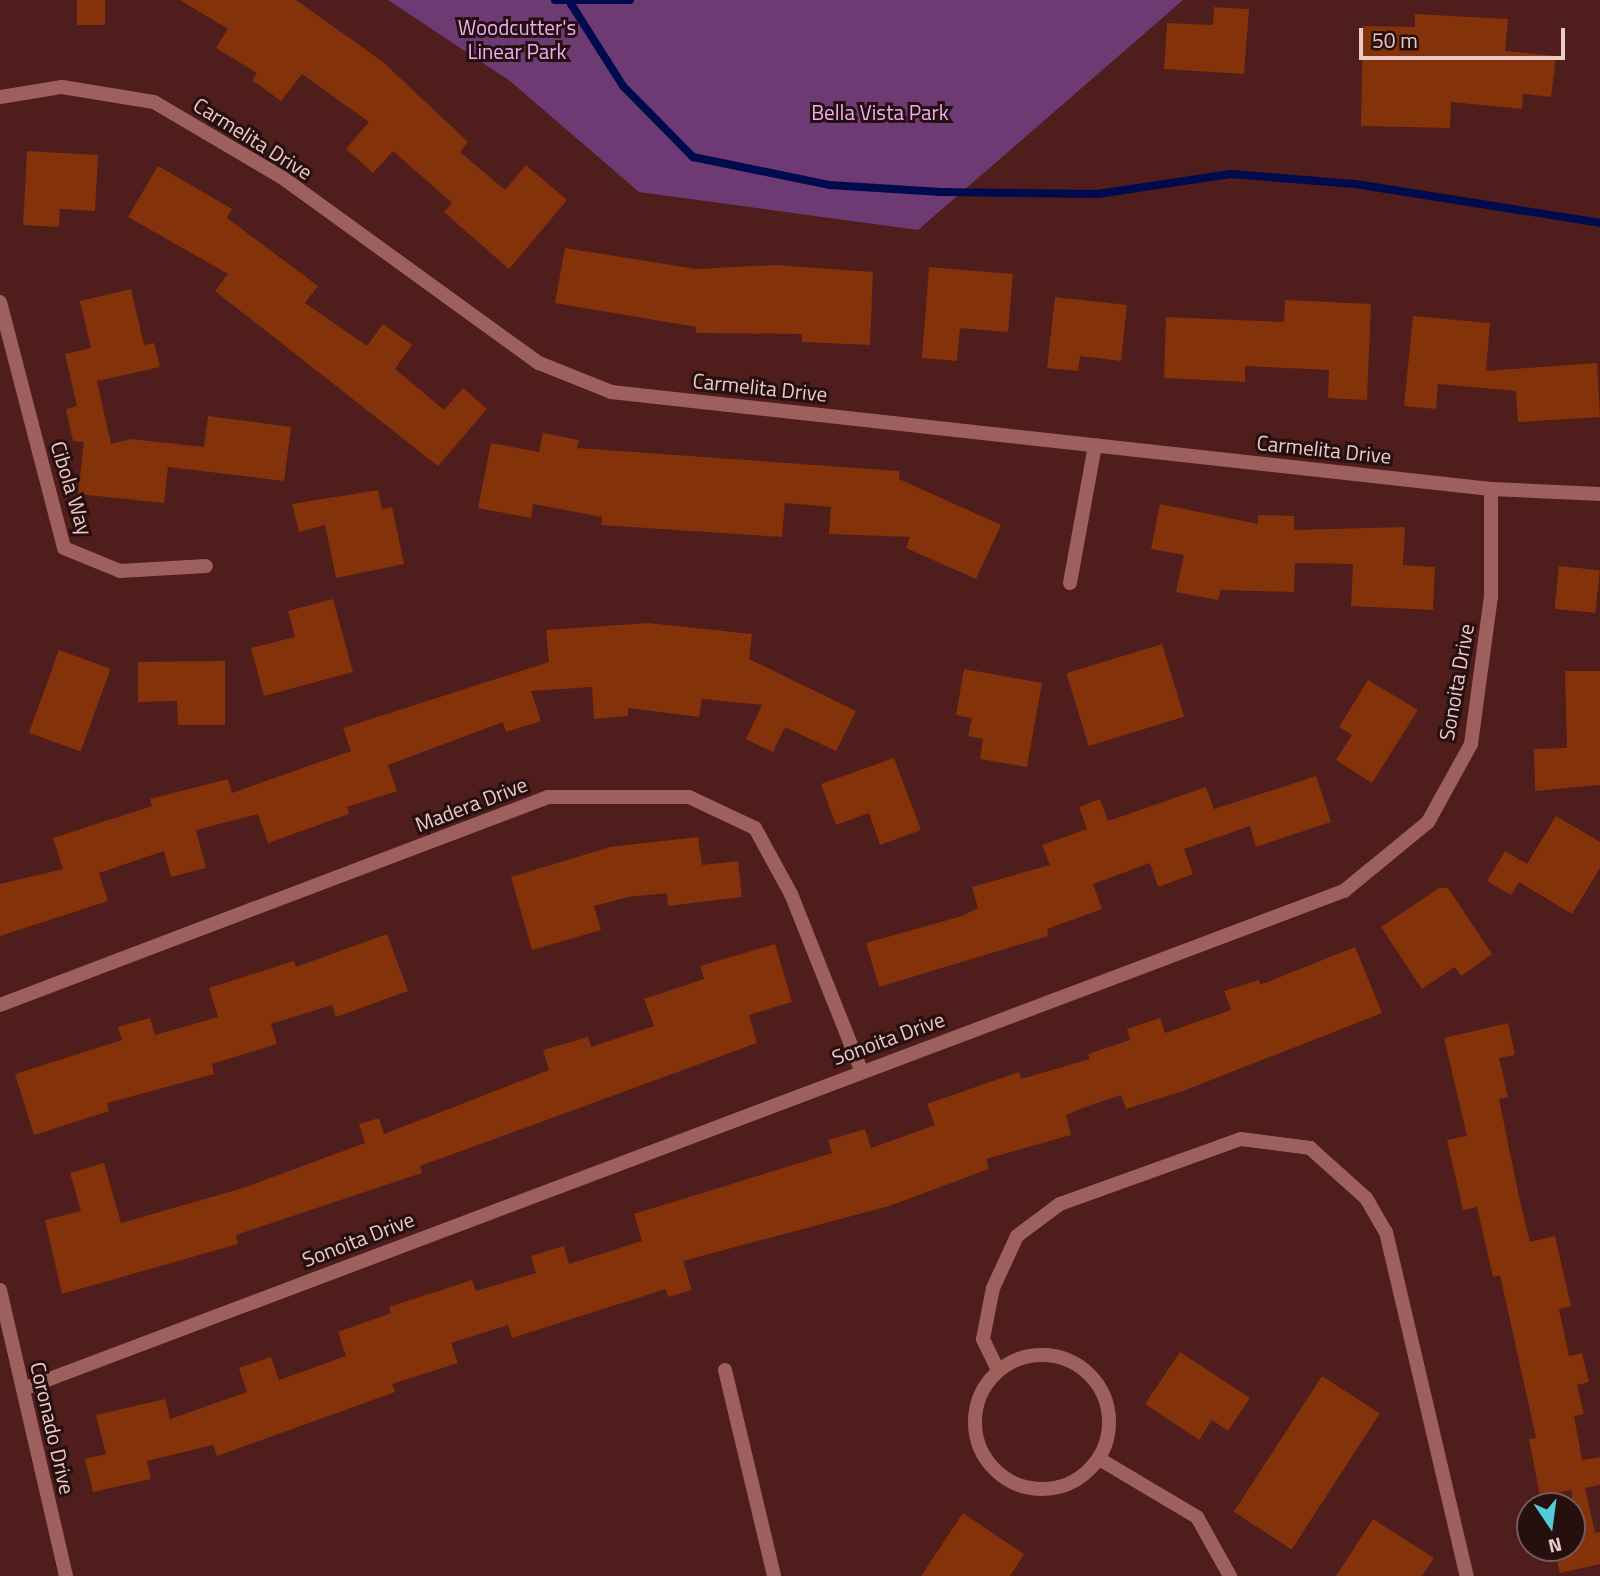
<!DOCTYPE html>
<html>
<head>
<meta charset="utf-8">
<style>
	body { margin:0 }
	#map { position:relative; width:1600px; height:1576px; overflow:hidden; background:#4e1d1c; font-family:"Titillium Web",sans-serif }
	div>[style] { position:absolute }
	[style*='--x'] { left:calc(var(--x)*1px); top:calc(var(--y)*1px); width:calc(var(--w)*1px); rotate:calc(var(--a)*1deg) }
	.green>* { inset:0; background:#6e3a74 }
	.stream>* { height:8px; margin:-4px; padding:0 4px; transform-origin:4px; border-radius:4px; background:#000b4d }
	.building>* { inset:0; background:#833209; transform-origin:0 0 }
	.minor>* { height:14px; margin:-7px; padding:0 7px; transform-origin:7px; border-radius:7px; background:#9e605d }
	.minor>.ring { margin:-7px; padding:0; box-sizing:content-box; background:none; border:14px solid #9e605d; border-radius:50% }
	.tertiary>* { height:14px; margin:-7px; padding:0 7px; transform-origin:7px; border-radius:7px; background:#9e605d }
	span { translate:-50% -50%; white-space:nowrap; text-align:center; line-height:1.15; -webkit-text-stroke:6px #260f0f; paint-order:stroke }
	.park-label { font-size:21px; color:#eeadf6 }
	.street-label { font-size:21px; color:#ebcac8 }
	.north { position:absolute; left:1516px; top:1492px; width:70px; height:70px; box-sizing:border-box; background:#260f0f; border:2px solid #755a59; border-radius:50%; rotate:167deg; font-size:19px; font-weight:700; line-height:28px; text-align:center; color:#ebcac8 }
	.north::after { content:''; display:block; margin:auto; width:24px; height:32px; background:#52ccd6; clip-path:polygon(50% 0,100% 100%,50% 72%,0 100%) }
	.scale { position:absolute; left:1359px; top:28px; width:206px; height:32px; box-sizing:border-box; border:4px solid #ebcac8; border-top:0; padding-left:9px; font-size:21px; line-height:24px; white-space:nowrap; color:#ebcac8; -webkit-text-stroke:5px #260f0f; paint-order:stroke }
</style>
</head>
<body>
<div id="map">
	<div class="green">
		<div style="clip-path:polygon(388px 0,1183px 0,918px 230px,639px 192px,510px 81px)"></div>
	</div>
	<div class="stream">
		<div style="--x:555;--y:0;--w:75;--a:0"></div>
		<div style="--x:571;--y:4;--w:97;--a:57.6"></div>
		<div style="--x:623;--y:86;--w:100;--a:45.4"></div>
		<div style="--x:693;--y:157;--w:140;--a:11.6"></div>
		<div style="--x:830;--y:185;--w:111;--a:3.6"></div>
		<div style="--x:941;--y:192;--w:157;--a:0.7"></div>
		<div style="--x:1098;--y:194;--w:134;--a:-8.6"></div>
		<div style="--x:1231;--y:174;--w:124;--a:4.6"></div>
		<div style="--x:1355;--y:184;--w:248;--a:9"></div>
	</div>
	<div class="building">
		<div style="left:77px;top:0;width:28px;height:25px"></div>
		<div style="clip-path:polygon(180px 0,296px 0,383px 62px,468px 142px,460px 152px,505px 190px,526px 165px,567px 200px,509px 269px,444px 212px,452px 203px,393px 151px,373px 173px,346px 149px,369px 122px,302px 74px,281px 101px,252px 80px,257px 73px,216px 48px,228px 29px)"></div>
		<div style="clip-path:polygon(1214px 7px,1249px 9px,1244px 74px,1164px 69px,1167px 23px,1213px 25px)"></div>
		<div style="clip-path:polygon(1415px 14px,1508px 19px,1505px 51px,1556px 56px,1551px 97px,1523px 94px,1522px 109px,1451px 102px,1450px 128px,1361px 126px,1363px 26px,1415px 27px)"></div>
		<div style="clip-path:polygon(27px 151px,98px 155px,95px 211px,60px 209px,59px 227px,23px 225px)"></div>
		<div style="clip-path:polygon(158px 166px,232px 209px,227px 218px,318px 286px,305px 303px,367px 346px,383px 324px,412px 345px,395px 369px,444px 410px,463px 388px,487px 409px,438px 466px,215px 291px,228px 274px,128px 217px)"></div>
		<div style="clip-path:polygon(565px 248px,696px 269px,775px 265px,873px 272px,870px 345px,802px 342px,802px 334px,696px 333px,696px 327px,555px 303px)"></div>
		<div style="clip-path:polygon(929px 267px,1013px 274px,1008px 332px,960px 328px,957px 361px,922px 358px)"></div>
		<div style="clip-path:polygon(131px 289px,144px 345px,154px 343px,160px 367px,97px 381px,111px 444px,131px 439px,204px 447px,208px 416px,291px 427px,284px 481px,168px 467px,164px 503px,78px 494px,84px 442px,73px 441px,66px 409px,77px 406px,65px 354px,91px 348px,80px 301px)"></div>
		<div style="clip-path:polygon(1055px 297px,1127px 305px,1121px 361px,1080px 356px,1078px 371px,1047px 368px)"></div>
		<div style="clip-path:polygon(1285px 300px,1371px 304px,1367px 400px,1328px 398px,1329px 370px,1245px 366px,1245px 382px,1164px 378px,1166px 317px,1284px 322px)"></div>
		<div style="clip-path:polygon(1413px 316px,1490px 323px,1486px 371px,1597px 363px,1600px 417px,1518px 422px,1516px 391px,1438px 384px,1436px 409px,1404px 406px)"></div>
		<div style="clip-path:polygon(543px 433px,579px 440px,577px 448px,899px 471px,899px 479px,1001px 525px,976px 579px,906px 548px,910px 537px,829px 534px,831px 507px,785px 503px,782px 537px,601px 525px,602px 517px,533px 504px,531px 518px,478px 508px,491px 443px,539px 452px)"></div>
		<div style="clip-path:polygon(378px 490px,382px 509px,392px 507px,404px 564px,336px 578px,325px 525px,299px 532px,292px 504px)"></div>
		<div style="clip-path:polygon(1160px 504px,1258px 524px,1258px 515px,1294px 516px,1294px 530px,1405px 527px,1403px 565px,1435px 567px,1433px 610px,1351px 606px,1353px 564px,1295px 563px,1294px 592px,1221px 590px,1218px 600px,1176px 592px,1184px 555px,1151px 549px)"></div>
		<div style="left:1559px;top:566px;width:41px;height:43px;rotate:6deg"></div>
		<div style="clip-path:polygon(333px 599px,353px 672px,264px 696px,251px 648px,295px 637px,288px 611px)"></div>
		<div style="clip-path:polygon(648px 623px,752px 634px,749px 659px,856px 711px,836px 751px,785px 727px,773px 752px,746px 739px,762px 705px,702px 699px,699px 717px,628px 708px,628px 716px,594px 719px,592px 687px,531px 691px,541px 721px,506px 732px,503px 722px,388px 765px,397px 791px,347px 807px,349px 814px,268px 843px,258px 814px,196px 830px,206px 868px,171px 877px,164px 851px,99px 873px,108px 901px,0 936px,0 884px,63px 869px,53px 838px,152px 806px,150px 799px,228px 779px,232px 793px,351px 751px,343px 728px,549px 662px,546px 630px)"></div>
		<div style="left:1162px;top:644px;width:76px;height:100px;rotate:73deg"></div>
		<div style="left:59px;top:650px;width:55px;height:88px;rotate:20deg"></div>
		<div style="clip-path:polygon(225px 661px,225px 725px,178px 725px,177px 701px,138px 702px,138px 662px)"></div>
		<div style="clip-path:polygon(964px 669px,1042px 683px,1027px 767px,980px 759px,983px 739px,968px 736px,972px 718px,956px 715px)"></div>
		<div style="clip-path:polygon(1565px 671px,1600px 671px,1600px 785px,1535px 791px,1534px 749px,1567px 748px)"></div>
		<div style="clip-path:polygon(1368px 680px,1418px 710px,1372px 783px,1336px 760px,1352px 735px,1339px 727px)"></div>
		<div style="clip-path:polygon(894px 758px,921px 830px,880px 845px,869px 813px,836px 825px,821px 784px)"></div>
		<div style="clip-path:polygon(1316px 776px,1331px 822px,1256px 847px,1250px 826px,1184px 849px,1193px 874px,1158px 887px,1150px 863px,1093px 884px,1102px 909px,1047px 929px,1048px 936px,879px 987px,866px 943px,962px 916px,978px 908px,972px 887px,1050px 865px,1042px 845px,1087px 829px,1079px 807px,1100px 799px,1108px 821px,1206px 787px,1214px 809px)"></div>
		<div style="clip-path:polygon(1556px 816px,1600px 842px,1600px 868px,1572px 914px,1519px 882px,1511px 895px,1487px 881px,1505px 851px,1527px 864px)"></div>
		<div style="clip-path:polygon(698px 837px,702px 865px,738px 861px,742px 897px,668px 906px,667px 893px,628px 897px,594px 906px,601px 930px,532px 950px,511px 877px,610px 847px)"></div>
		<div style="clip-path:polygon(1439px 888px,1448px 888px,1492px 954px,1461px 976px,1455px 967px,1422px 989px,1381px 927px)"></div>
		<div style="clip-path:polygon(387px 934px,408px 991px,336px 1017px,332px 1005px,271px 1024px,277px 1044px,212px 1064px,214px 1074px,107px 1103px,109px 1111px,34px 1135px,15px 1074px,122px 1040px,118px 1027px,150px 1018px,155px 1035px,218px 1017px,209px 988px,294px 961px,296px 967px)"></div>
		<div style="clip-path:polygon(775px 944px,792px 1002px,749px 1015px,757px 1043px,420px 1166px,422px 1173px,236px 1235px,238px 1244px,62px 1294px,45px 1220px,81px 1211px,70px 1173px,104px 1163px,121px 1223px,243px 1188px,365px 1143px,359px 1124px,379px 1118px,384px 1134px,549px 1070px,543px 1050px,588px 1037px,591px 1047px,654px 1026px,644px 999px,704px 979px,700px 966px)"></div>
		<div style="clip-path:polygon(1355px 947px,1382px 1013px,1183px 1091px,1126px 1109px,1121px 1095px,1080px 1109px,1066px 1115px,1071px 1135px,986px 1159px,989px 1169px,889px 1206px,683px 1261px,692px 1290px,668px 1297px,666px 1289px,512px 1338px,508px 1325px,451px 1343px,458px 1363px,392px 1384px,395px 1392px,217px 1456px,213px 1445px,147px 1461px,151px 1479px,93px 1492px,85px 1459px,106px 1454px,96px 1415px,165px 1399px,170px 1419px,247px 1392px,239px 1368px,271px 1357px,279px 1380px,346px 1356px,338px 1332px,391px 1313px,389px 1307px,472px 1280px,476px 1291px,536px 1273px,531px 1256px,564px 1246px,569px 1264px,642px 1241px,634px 1214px,832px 1153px,828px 1140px,865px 1129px,871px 1148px,935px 1125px,927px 1104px,1019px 1072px,1021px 1079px,1090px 1059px,1088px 1054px,1130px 1040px,1127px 1029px,1160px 1018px,1165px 1033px,1231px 1010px,1224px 991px,1259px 980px,1260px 985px)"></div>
		<div style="clip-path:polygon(1508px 1023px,1515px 1055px,1499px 1058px,1508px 1097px,1499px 1099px,1519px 1197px,1530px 1242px,1555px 1236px,1571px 1306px,1559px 1309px,1569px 1356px,1582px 1353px,1589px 1382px,1577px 1385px,1584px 1414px,1574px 1416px,1582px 1460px,1600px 1457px,1600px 1485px,1585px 1488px,1595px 1533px,1600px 1532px,1600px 1564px,1560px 1573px,1554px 1548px,1572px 1548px,1572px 1490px,1540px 1496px,1529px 1439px,1536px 1438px,1500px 1275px,1493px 1277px,1477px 1207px,1463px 1210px,1447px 1140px,1467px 1136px,1444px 1038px)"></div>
		<div style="clip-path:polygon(1180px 1352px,1250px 1398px,1228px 1431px,1212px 1420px,1199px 1440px,1145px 1404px)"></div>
		<div style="left:1322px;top:1376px;width:69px;height:162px;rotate:33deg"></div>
		<div style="clip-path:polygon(963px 1513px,1024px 1554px,1010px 1576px,921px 1576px)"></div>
		<div style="clip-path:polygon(1373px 1519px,1434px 1558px,1422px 1576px,1336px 1576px)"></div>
	</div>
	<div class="minor">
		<div style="--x:0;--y:97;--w:63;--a:-9.2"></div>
		<div style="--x:62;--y:87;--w:93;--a:9.3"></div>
		<div style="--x:154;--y:102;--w:150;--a:30.5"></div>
		<div style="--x:283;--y:178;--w:316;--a:35.9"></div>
		<div style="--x:539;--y:363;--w:78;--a:21.9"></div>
		<div style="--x:611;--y:392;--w:885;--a:6.29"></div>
		<div style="--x:1491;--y:489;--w:109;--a:2.6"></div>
		<div style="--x:0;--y:302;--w:254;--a:75.4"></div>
		<div style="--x:64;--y:548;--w:61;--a:22.3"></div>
		<div style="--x:120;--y:571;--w:86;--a:-3.3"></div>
		<div style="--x:1070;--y:583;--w:140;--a:-79.7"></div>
		<div style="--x:0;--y:1005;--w:586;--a:-20.78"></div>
		<div style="--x:548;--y:797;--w:141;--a:0"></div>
		<div style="--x:689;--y:797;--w:73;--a:25.2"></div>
		<div style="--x:755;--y:828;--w:75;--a:61.4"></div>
		<div style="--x:791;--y:894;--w:189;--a:68.3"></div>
		<div class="ring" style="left:975px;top:1355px;width:120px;height:120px"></div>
		<div style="--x:997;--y:1368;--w:32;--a:-116"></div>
		<div style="--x:983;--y:1339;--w:52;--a:-78.9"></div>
		<div style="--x:993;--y:1288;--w:57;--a:-65.2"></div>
		<div style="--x:1017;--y:1236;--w:54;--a:-36.7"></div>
		<div style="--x:1060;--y:1204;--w:192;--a:-19.8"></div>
		<div style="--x:1241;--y:1139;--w:70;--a:7.4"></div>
		<div style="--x:1310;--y:1148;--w:75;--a:41.8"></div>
		<div style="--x:1366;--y:1198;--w:39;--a:60"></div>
		<div style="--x:1386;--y:1232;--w:353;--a:76.8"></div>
		<div style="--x:725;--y:1370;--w:212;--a:76.6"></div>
		<div style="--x:23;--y:1389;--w:1412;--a:-20.66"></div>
		<div style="--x:1344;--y:891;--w:109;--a:-39.4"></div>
		<div style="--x:1428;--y:822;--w:89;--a:-61.1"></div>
		<div style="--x:1471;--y:744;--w:148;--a:-82.3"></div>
		<div style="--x:1491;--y:597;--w:108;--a:-90"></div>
		<div style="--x:1101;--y:1460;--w:112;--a:30.7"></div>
		<div style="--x:1197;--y:1517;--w:68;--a:60.8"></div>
	</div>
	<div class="tertiary">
		<div style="--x:0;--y:1290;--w:294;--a:77"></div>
	</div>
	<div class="park-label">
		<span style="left:517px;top:39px">Woodcutter's<br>Linear Park</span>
		<span style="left:880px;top:112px">Bella Vista Park</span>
	</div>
	<div class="street-label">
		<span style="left:253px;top:138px;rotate:32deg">Carmelita Drive</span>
		<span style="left:760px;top:387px;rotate:6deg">Carmelita Drive</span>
		<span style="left:1324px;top:449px;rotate:6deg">Carmelita Drive</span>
		<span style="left:72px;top:488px;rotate:73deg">Cibola Way</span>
		<span style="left:1456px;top:682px;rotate:-80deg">Sonoita Drive</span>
		<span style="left:471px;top:804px;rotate:-21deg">Madera Drive</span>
		<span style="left:888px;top:1038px;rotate:-20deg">Sonoita Drive</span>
		<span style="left:358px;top:1239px;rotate:-21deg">Sonoita Drive</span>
		<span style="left:53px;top:1428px;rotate:77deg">Coronado Drive</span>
	</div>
	<div class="north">N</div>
	<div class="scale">50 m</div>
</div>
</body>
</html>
